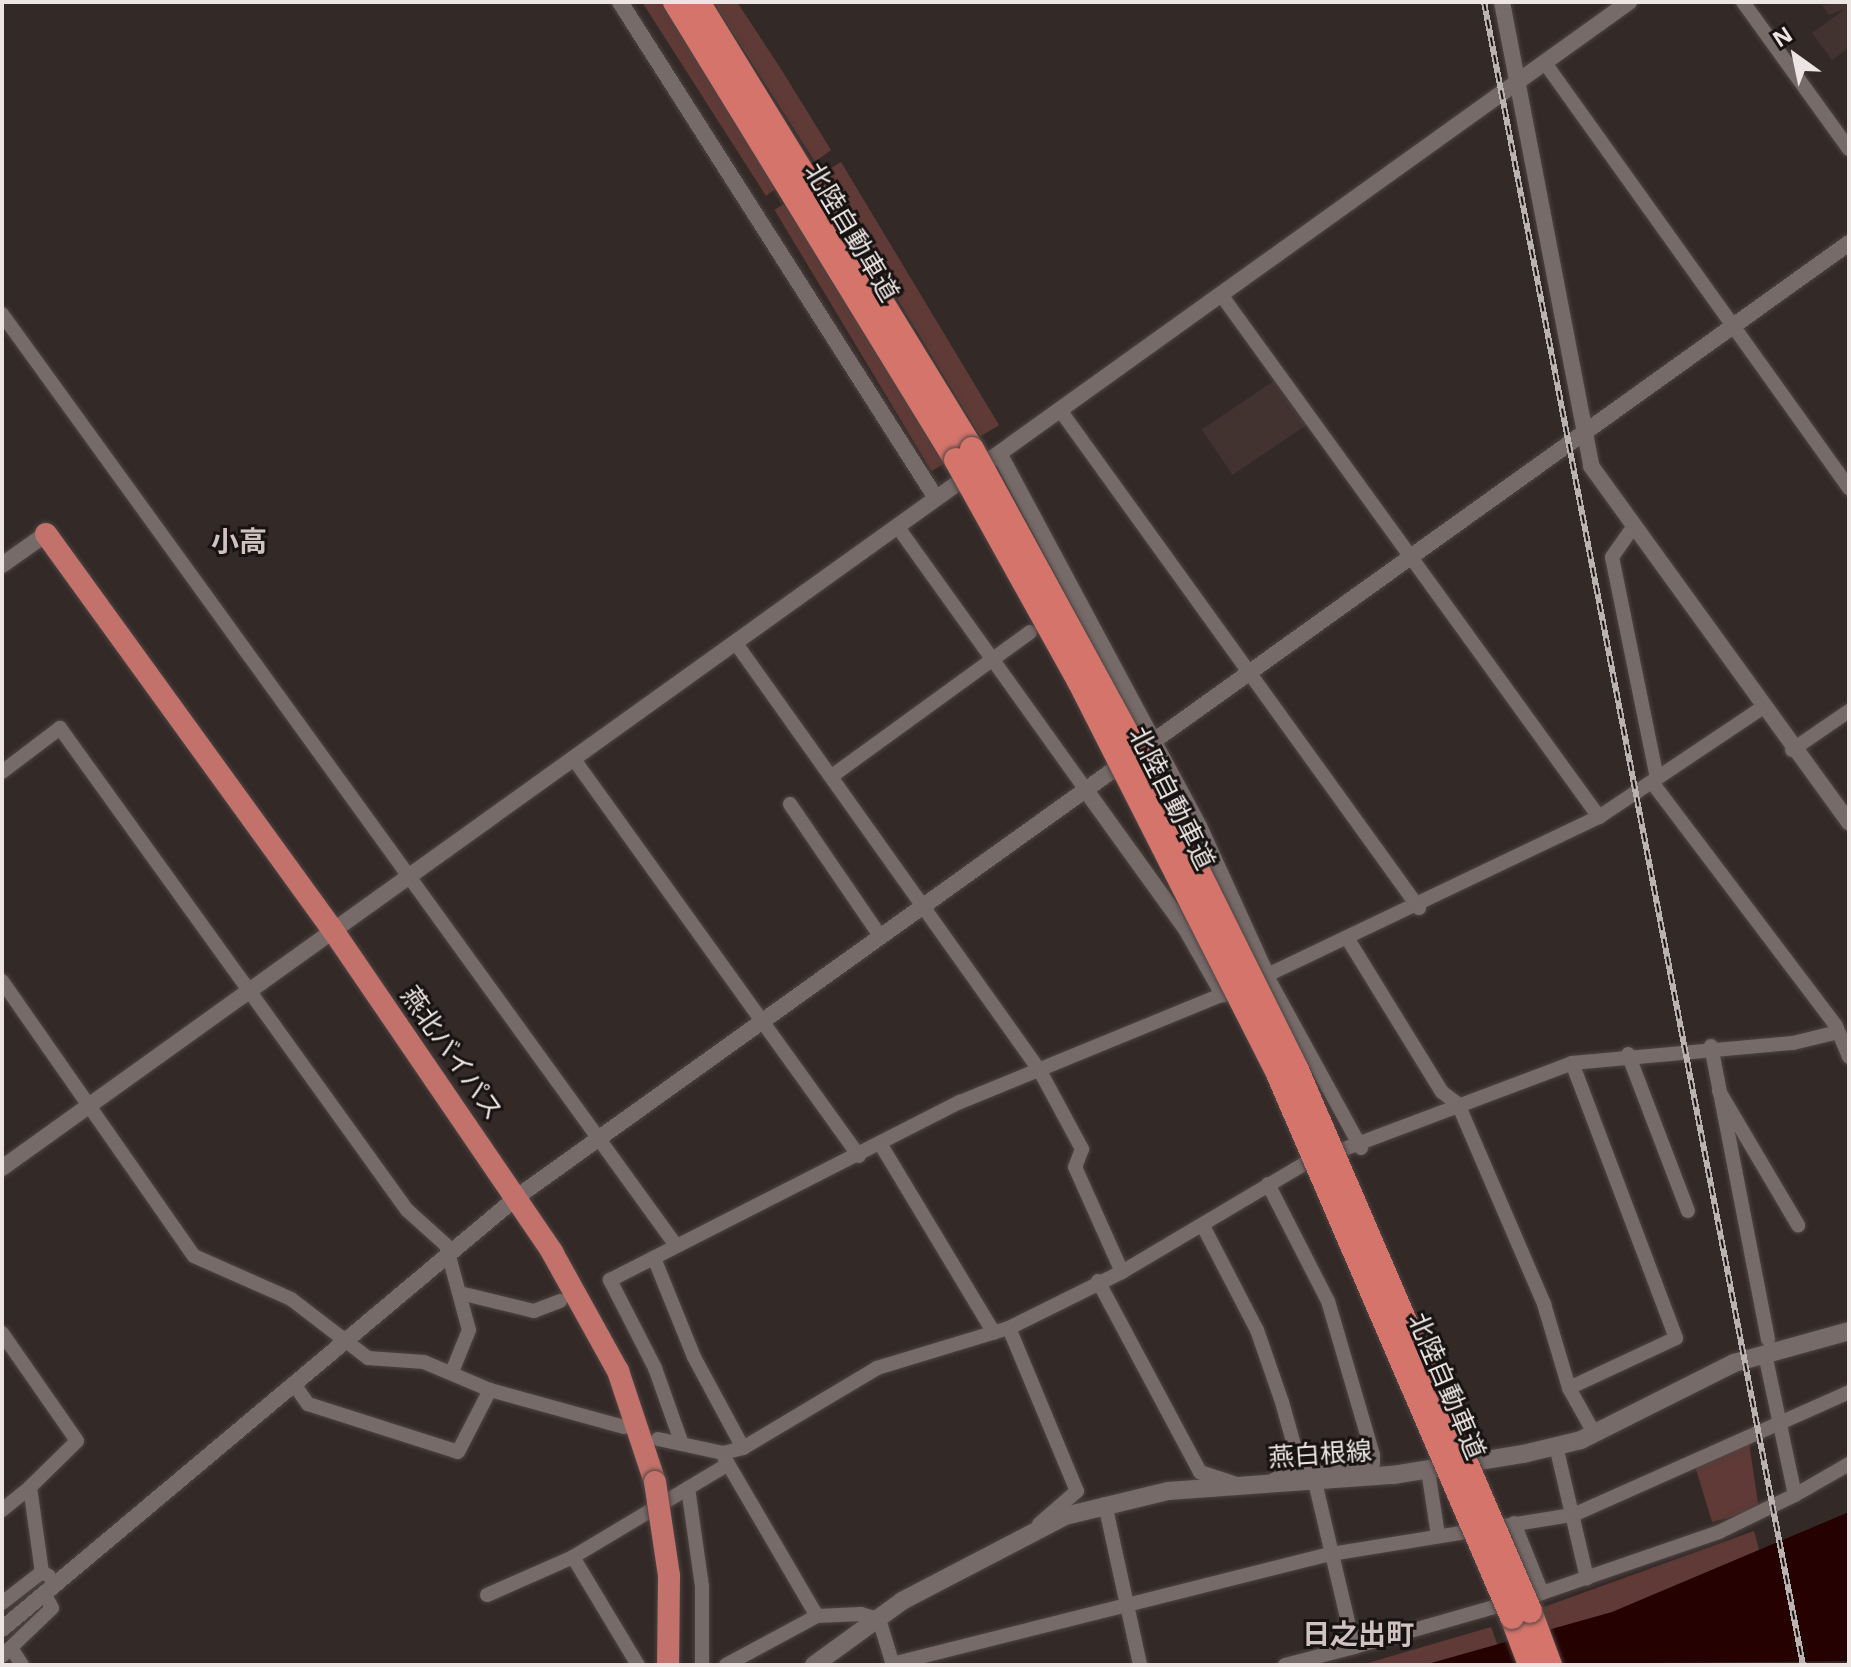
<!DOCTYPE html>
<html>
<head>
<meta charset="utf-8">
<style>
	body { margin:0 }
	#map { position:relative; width:1851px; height:1667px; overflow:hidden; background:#332927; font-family:"Open Sans","Noto Sans JP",sans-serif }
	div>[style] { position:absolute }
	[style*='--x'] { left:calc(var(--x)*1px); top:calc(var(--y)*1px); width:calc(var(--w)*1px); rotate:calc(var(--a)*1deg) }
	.built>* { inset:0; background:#423230; transform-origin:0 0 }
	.green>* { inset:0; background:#5f3a36; transform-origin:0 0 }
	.water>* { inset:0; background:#260102 }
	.roads { filter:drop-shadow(0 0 2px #4d4443) drop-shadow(0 0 2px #4d4443) }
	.minor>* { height:14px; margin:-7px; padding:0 7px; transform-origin:7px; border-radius:7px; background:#776b69 }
	.tertiary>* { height:16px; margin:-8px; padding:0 8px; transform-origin:8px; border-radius:8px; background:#776b69 }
	.secondary>* { height:18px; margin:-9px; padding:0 9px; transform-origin:9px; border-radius:9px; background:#776b69 }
	.trunk>* { height:22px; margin:-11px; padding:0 11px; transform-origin:11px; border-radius:11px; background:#c2726a }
	.motorway>* { height:24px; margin:-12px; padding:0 12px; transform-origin:12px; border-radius:12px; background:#d4746b }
	.rail>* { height:6px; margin-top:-3px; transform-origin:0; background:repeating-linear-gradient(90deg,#171312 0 9px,#bbb3b2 0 18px); box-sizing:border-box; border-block:2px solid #bbb3b2 }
	.bridges { filter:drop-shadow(0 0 2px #4d4443) drop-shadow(0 0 2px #4d4443) }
	.trunk-bridge>* { height:22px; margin:-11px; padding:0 11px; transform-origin:11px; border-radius:11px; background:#c2726a }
	.motorway-bridge>* { height:24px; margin:-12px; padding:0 12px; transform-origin:12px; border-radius:12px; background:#d4746b }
	span { translate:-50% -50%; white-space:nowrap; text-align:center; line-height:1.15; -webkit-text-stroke:6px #171312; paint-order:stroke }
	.street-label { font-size:26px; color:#ece5e4 }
	.neighbourhood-label { font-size:28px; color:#d0c2c0; font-weight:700 }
	.frame { position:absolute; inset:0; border:4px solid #ece5e4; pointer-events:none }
	.north { position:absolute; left:1755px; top:16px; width:80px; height:80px; -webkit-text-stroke:6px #171312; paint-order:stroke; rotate:327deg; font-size:22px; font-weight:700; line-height:32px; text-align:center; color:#ece5e4 }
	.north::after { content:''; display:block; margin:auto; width:28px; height:36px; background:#ece5e4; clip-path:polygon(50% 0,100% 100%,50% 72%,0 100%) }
</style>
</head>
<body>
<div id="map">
	<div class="built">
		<div style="clip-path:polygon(1849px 2px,1849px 48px,1832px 60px,1812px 33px,1845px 9px,1829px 15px,1822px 5px)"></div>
		<div style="left:1278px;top:378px;width:55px;height:92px;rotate:56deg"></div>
	</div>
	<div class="green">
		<div style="clip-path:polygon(642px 2px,663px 2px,676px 21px,779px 186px,766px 196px)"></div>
		<div style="clip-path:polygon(713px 2px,737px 2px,781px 69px,831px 150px,815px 162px)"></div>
		<div style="left:841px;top:162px;width:307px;height:22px;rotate:59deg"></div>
		<div style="left:789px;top:201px;width:305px;height:17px;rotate:59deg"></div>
		<div style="clip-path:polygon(1749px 1442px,1759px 1510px,1712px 1522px,1695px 1466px)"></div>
		<div style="clip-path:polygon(1754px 1531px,1761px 1557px,1552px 1637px,1541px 1608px)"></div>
		<div style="clip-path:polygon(1491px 1627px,1501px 1654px,1462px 1665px,1361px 1665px)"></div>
	</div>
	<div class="water">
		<div style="clip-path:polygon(1849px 1512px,1849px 1661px,1424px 1665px,1612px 1612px)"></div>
	</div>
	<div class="roads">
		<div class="minor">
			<div style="--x:1743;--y:2;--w:181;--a:54.2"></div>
			<div style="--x:1545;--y:63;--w:523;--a:54.42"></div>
			<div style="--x:1222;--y:296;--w:643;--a:54.11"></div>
			<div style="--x:2;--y:314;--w:1148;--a:54.11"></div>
			<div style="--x:1060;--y:410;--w:614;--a:54.21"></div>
			<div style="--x:897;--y:526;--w:323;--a:54.4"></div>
			<div style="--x:1631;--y:530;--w:33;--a:125"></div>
			<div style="--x:1612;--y:557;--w:221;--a:78.5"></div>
			<div style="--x:735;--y:642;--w:526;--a:54.59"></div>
			<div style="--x:1040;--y:1071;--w:89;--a:61.7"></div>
			<div style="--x:1082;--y:1149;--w:19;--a:111"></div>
			<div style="--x:1075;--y:1167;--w:115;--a:65.9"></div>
			<div style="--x:1792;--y:750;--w:69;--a:-34.4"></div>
			<div style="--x:573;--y:758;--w:490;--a:54.3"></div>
			<div style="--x:2;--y:772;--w:73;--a:-37.2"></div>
			<div style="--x:60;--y:728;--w:594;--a:54.25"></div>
			<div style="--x:407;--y:1210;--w:52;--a:41.9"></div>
			<div style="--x:446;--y:1245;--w:88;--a:74.9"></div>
			<div style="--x:469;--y:1330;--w:45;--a:112"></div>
			<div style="--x:832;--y:776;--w:245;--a:-36"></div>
			<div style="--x:1654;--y:785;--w:302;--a:52.9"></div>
			<div style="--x:1836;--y:1026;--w:34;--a:67"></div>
			<div style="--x:790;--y:804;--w:160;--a:55.7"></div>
			<div style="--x:1349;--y:941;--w:177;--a:58.4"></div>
			<div style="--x:1442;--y:1092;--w:20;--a:37"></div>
			<div style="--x:1458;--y:1104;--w:218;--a:66.7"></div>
			<div style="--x:1544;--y:1304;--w:88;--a:73.4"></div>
			<div style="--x:1569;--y:1388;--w:51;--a:60.9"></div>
			<div style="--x:1267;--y:976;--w:196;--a:61.3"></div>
			<div style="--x:1259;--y:979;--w:377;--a:-25.5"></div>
			<div style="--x:1599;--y:817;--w:196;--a:-33.8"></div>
			<div style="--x:2;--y:981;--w:335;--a:55.1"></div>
			<div style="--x:194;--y:1256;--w:106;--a:23.9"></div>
			<div style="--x:291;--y:1299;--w:97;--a:37.5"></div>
			<div style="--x:368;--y:1358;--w:56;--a:4.1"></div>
			<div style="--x:424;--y:1362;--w:72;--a:23"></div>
			<div style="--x:490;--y:1390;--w:139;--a:15.4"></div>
			<div style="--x:1711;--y:1046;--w:299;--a:79"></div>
			<div style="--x:1628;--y:1054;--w:168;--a:69.1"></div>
			<div style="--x:1719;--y:1091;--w:156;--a:59.5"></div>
			<div style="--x:881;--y:1145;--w:219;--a:59"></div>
			<div style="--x:1268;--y:1184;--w:131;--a:62.9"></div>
			<div style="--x:1328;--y:1301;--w:160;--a:73.7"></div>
			<div style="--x:1373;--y:1455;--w:8;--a:90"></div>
			<div style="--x:1373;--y:1463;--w:73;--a:177.6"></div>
			<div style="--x:1203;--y:1226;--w:117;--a:62.6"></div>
			<div style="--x:1257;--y:1330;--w:76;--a:70.9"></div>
			<div style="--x:1282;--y:1402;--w:66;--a:74.3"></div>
			<div style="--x:1300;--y:1466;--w:32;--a:152"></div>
			<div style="--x:654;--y:1258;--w:107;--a:68"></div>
			<div style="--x:694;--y:1357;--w:103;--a:61.7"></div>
			<div style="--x:1098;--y:1281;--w:217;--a:61.9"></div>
			<div style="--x:1200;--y:1472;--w:39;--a:18"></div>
			<div style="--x:464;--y:1294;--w:72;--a:13.7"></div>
			<div style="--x:534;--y:1311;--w:28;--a:-21"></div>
			<div style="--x:1009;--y:1328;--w:177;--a:67.4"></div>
			<div style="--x:1077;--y:1491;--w:50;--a:139"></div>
			<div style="--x:2;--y:1333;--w:131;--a:55.2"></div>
			<div style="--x:77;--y:1441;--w:66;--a:135.6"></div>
			<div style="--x:30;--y:1487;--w:86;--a:82"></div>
			<div style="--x:1765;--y:1354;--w:144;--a:78"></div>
			<div style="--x:1795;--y:1495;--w:62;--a:-29.9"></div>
			<div style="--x:296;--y:1387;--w:21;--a:55"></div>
			<div style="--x:308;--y:1404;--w:157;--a:17.7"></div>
			<div style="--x:458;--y:1452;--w:70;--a:-62.7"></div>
			<div style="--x:1569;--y:1388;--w:118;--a:-25"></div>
			<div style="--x:1676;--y:1338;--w:294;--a:-110.7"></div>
			<div style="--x:658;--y:1439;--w:66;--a:12.2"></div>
			<div style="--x:723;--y:1453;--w:21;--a:-14"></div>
			<div style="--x:743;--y:1448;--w:156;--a:-30.8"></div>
			<div style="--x:877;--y:1368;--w:138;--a:-16.9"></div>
			<div style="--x:1009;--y:1328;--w:126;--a:-26.4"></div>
			<div style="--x:1122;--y:1272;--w:212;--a:-30.7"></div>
			<div style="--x:1304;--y:1164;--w:286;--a:-20.6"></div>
			<div style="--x:1572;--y:1063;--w:222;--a:-5.2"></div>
			<div style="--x:1793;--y:1043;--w:46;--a:-13.7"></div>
			<div style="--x:682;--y:1444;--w:81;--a:-109.6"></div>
			<div style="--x:655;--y:1368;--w:99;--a:-117.1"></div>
			<div style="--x:610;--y:1280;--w:393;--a:-27"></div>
			<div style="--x:960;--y:1102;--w:295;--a:-22.3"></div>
			<div style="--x:1556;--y:1446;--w:136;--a:76.8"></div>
			<div style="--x:724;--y:1457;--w:184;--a:59.7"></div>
			<div style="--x:1428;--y:1470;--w:66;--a:81.3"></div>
			<div style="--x:688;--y:1488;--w:99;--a:81.9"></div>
			<div style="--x:702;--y:1586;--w:79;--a:90"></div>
			<div style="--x:1105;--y:1504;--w:165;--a:77.7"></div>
			<div style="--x:2;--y:1510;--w:36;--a:-39"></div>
			<div style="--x:1514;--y:1523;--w:75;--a:68.2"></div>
			<div style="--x:1542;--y:1593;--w:6;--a:162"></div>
			<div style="--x:573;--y:1557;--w:126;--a:59"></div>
			<div style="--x:1542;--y:1593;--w:187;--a:-19"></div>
			<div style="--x:1719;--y:1532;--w:85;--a:-26"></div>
			<div style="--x:487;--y:1595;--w:94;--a:-23.8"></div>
			<div style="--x:573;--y:1557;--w:179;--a:-30.9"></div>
			<div style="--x:2;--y:1603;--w:51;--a:-37.8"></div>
			<div style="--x:42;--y:1572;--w:8;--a:30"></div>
			<div style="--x:1354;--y:1647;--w:164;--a:-15.9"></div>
			<div style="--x:11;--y:1648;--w:20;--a:57"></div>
			<div style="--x:2;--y:1656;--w:69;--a:-43.8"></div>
			<div style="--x:52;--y:1608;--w:17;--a:-118"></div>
			<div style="--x:892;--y:1664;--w:453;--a:-14.1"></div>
			<div style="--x:1331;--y:1554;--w:245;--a:-9.2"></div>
			<div style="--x:1573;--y:1515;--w:302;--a:-24"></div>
			<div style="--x:726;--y:1665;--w:103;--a:-28.3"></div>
			<div style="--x:817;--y:1616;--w:44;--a:-2.6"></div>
			<div style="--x:861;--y:1614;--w:19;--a:16"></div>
			<div style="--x:879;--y:1619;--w:48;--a:73.1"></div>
			<div style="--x:1285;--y:1665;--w:71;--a:-14.6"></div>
			<div style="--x:1354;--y:1647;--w:170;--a:-103.3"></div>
		</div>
		<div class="tertiary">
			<div style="--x:620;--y:2;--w:588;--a:57.5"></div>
			<div style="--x:1502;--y:2;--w:472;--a:79.1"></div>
			<div style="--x:1591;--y:466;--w:440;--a:54.1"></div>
			<div style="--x:1000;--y:455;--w:421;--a:61.8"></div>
			<div style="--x:1199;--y:826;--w:165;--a:65.6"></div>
			<div style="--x:2;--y:565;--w:54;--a:-35.2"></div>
			<div style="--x:1085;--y:789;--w:173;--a:54.2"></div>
			<div style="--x:1186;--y:929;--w:75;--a:60.4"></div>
			<div style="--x:2;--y:1168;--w:2002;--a:-35.63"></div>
			<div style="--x:2;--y:1629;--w:672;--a:-39.99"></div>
			<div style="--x:517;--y:1197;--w:1638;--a:-35.61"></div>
		</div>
		<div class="secondary">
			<div style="--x:814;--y:1665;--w:109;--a:-36"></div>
			<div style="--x:902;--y:1601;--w:184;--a:-27.5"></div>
			<div style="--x:1065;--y:1516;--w:106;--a:-13.6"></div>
			<div style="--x:1168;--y:1491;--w:226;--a:-4.1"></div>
			<div style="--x:1393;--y:1475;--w:132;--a:-9.2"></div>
			<div style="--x:1523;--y:1454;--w:60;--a:-13.6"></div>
			<div style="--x:1581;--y:1440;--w:171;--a:-26.7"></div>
			<div style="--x:1734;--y:1363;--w:119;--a:-15.5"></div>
		</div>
		<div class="trunk">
			<div style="--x:46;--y:534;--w:488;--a:54.1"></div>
			<div style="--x:332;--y:929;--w:391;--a:55.7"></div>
			<div style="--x:552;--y:1252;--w:136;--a:61"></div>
			<div style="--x:618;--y:1371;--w:117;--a:71.6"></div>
		</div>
		<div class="motorway">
			<div style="--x:675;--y:2;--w:537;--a:58.47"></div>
			<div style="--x:698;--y:2;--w:524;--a:58.49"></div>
			<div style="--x:1530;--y:1611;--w:58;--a:69.7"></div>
			<div style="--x:1512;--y:1617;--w:51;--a:69.4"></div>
		</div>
	</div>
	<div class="rail">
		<div style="--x:1484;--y:2;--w:1693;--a:79.14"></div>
	</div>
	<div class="bridges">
		<div class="trunk-bridge">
			<div style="--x:655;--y:1482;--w:95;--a:81.5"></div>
			<div style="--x:669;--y:1576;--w:89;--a:90.6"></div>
		</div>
		<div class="motorway-bridge">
			<div style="--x:972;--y:449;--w:391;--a:61.4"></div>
			<div style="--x:1159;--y:792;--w:310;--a:63.6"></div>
			<div style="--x:1297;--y:1070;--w:589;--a:66.7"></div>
			<div style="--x:956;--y:460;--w:253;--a:60.9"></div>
			<div style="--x:1079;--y:681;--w:443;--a:63.1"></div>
			<div style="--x:1279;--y:1076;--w:589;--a:66.7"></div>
		</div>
	</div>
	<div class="street-label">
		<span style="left:852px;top:232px;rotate:59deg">北陸自動車道</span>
		<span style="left:1172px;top:798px;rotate:63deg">北陸自動車道</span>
		<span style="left:452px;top:1053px;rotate:55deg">燕北バイパス</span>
		<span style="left:1447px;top:1386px;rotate:67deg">北陸自動車道</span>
		<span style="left:1320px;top:1454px;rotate:-4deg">燕白根線</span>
	</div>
	<div class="neighbourhood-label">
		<span style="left:239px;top:540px">小高</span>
		<span style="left:1358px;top:1633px">日之出町</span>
	</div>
	<div class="frame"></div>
	<div class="north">N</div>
</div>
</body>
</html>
